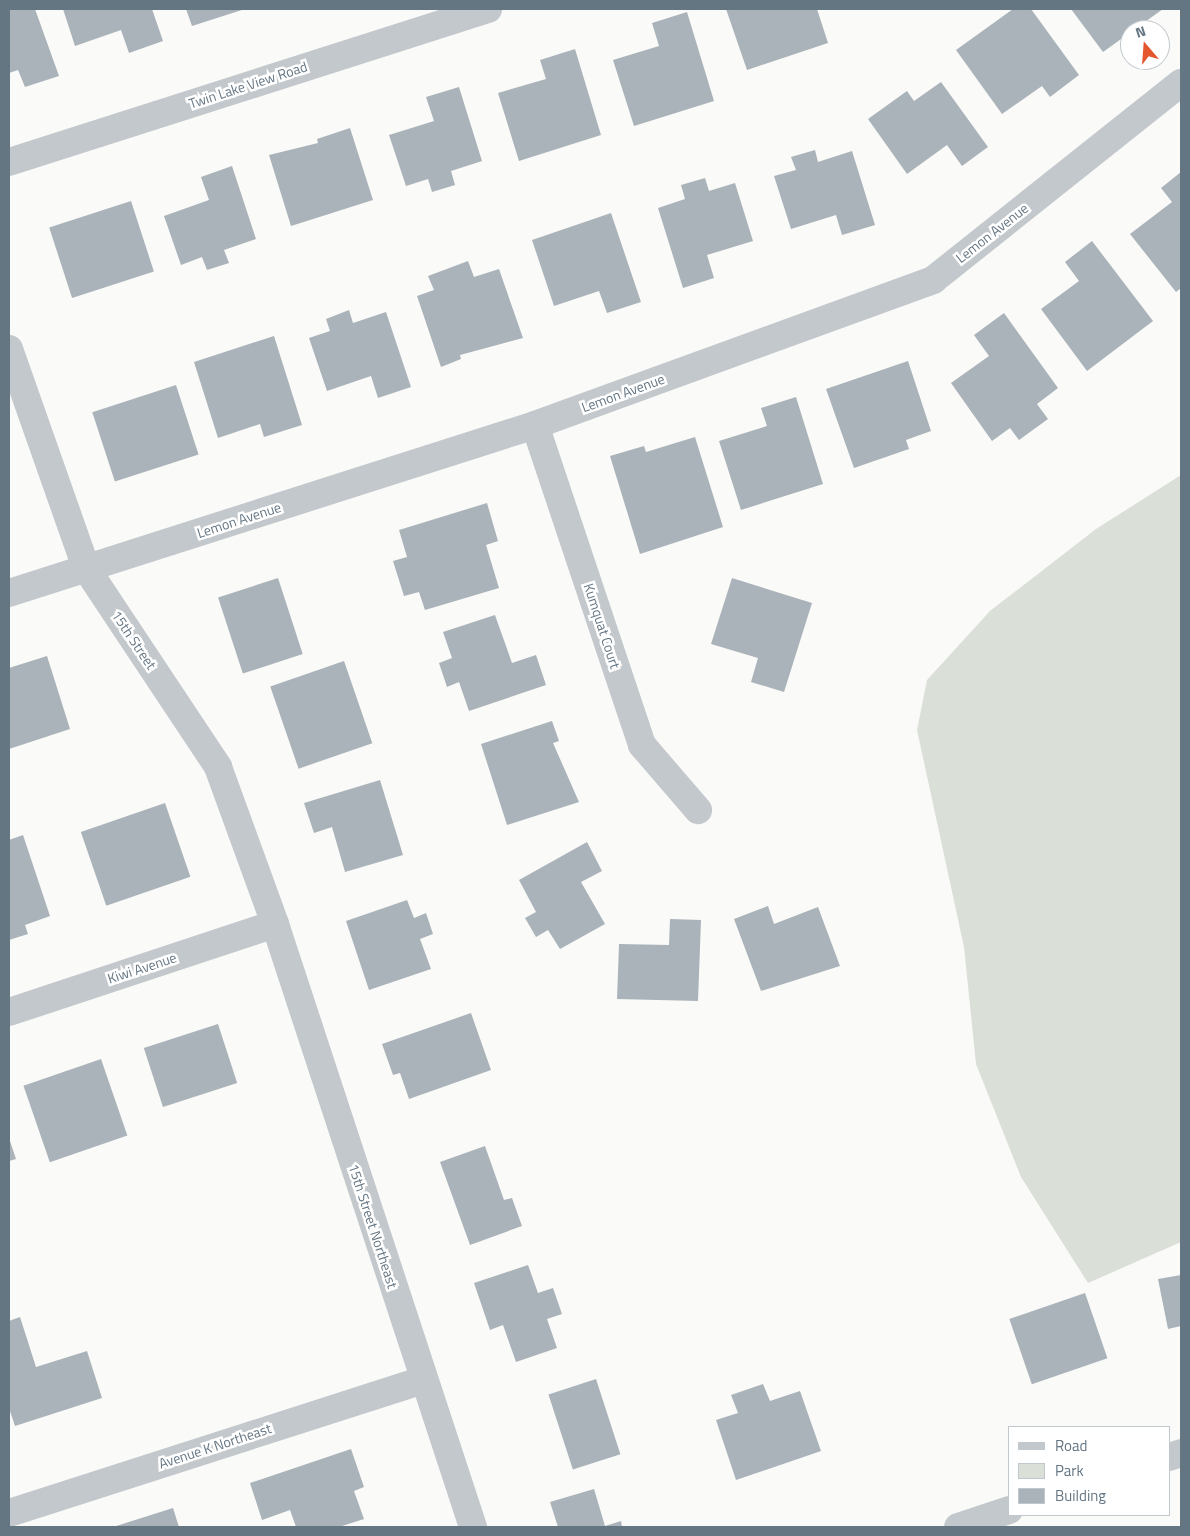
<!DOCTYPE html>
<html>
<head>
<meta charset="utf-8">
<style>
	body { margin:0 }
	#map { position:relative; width:1190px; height:1536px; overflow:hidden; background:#fafaf8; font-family:"Titillium Web",sans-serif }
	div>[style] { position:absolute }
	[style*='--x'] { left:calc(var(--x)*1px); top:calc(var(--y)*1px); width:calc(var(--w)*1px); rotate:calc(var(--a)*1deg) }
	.green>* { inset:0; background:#dadfd7 }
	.building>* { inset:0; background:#aab3b9; transform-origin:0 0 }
	.minor>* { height:28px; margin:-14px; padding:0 14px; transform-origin:14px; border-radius:14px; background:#c3c8cc }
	span { translate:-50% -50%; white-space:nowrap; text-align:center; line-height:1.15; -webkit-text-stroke:5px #fff; paint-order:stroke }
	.street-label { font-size:14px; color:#657683 }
	.frame { position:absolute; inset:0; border:10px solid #657683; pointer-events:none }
	.legend { position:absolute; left:1008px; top:1426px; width:162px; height:90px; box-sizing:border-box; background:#fff; border:1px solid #c1c8cd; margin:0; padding:6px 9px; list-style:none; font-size:15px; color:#657683 }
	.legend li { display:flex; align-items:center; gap:10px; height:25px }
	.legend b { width:25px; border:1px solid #c1c8cd }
	.north { position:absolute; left:1120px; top:20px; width:50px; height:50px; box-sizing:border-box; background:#fff; border:1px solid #c1c8cd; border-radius:50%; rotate:342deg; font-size:14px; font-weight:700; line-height:20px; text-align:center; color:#657683 }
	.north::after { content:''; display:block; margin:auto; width:18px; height:22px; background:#e4572e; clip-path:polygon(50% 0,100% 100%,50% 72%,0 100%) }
</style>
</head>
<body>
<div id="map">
	<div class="green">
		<div style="clip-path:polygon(1181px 475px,1181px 1242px,1088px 1283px,1021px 1177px,976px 1064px,964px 947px,917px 730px,927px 680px,990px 611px,1096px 529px)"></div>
	</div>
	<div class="building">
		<div style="clip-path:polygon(9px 9px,35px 9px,59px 76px,25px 87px,18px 70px,9px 73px)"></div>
		<div style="clip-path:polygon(63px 9px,152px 9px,163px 41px,129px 53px,121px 30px,75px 46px)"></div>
		<div style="clip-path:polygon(186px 9px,245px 9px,192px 26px)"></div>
		<div style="clip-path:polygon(726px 9px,817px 9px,828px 43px,747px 70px)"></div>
		<div style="clip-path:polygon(1013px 9px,1031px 9px,1079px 75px,1050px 97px,1042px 86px,1002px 114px,956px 50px)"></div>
		<div style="clip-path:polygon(1071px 9px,1163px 9px,1103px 52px)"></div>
		<div style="clip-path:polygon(687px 12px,714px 101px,634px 126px,613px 60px,659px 46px,652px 23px)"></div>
		<div style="clip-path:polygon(575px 49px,601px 135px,519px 161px,498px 93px,546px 79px,540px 60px)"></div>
		<div style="clip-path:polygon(941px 82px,988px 147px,962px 166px,947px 145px,907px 174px,868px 119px,907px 91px,914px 101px)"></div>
		<div style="clip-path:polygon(459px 87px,482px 161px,451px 171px,455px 185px,432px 192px,428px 179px,406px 186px,389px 135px,434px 121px,426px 97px)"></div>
		<div style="clip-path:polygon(350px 128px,373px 200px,291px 226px,269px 155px,318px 143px,317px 139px)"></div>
		<div style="clip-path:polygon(815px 150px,818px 162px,852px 151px,875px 225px,842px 235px,836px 215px,791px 229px,774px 176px,796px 170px,791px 157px)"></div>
		<div style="clip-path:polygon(232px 166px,256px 239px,224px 250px,229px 263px,207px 270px,202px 257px,181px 265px,164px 216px,209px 200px,201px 177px)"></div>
		<div style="clip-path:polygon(1181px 172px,1181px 288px,1176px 292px,1130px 234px,1172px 202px,1161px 188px)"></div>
		<div style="clip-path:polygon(705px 178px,709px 191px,735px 183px,753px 241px,707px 255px,714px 278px,683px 288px,658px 208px,685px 199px,681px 185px)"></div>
		<div style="left:131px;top:201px;width:74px;height:86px;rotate:72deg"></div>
		<div style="clip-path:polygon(611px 213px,641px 302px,607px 313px,599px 291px,554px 306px,532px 240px)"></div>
		<div style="clip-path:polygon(1092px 241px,1153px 321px,1087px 371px,1041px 309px,1079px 281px,1065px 262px)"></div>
		<div style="clip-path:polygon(468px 261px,474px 277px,499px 269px,523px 338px,460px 355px,461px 359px,441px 367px,417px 296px,434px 290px,428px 276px)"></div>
		<div style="clip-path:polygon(349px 310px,353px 323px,386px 312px,411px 387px,378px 398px,371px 376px,327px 391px,309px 338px,330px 331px,326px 319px)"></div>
		<div style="clip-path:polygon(1004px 313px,1058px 388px,1037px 404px,1048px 419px,1019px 440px,1010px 428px,992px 441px,951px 383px,989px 356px,974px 335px)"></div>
		<div style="clip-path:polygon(274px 336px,302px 425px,264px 437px,260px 424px,218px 438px,194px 362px)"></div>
		<div style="clip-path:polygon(908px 361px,931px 431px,906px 440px,909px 449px,854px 468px,826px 389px)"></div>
		<div style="left:176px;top:385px;width:73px;height:88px;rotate:72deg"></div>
		<div style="clip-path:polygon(796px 397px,823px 484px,741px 510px,719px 441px,767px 426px,761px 408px)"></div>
		<div style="clip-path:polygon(695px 437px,723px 527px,640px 554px,610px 456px,644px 446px,646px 452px)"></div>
		<div style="clip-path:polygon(487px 503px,498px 541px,486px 545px,499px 588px,425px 610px,419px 592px,404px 596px,393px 561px,407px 557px,399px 530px)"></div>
		<div style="left:278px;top:578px;width:80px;height:63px;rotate:72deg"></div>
		<div style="clip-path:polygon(732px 578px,812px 603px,784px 692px,751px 682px,758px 658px,711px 644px)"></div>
		<div style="clip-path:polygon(495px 615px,512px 663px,536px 655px,546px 685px,469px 711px,459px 682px,447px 687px,439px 663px,452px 658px,443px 632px)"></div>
		<div style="clip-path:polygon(47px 656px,70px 729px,9px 749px,9px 668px)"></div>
		<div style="left:344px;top:661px;width:87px;height:78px;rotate:71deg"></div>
		<div style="clip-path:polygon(552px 721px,559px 741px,553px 743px,579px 802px,507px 825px,481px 744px)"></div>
		<div style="clip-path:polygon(380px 780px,403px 855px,345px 872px,332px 827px,314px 833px,304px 803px)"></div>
		<div style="left:165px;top:803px;width:78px;height:89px;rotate:71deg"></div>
		<div style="clip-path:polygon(23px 835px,50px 916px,25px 925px,28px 934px,9px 940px,9px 840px)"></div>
		<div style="clip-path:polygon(587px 842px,602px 871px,581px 882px,605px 924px,560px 949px,548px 930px,536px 937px,525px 918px,536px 912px,519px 880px)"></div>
		<div style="clip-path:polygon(407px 900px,414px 918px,426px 913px,433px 934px,420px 939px,431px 969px,369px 990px,346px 921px)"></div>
		<div style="clip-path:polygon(768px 906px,774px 924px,818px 907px,840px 966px,761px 991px,734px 919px)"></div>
		<div style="clip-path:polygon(670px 919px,701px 920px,698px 1001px,617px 999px,619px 944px,669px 945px)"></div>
		<div style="clip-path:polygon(471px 1013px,491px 1070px,409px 1099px,400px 1073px,393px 1075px,382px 1044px)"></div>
		<div style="left:218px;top:1024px;width:62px;height:78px;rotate:72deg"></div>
		<div style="left:101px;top:1059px;width:81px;height:82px;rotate:71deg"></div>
		<div style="clip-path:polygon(9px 1138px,16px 1159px,9px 1161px)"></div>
		<div style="clip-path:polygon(485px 1146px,504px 1200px,512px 1198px,522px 1226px,470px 1245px,440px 1162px)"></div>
		<div style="clip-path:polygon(528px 1265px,538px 1293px,553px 1288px,562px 1314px,547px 1319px,557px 1348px,516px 1362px,503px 1325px,490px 1330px,474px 1283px)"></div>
		<div style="clip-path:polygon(1181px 1275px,1181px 1326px,1168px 1329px,1158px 1279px)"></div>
		<div style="left:1085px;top:1293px;width:69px;height:80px;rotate:71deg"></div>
		<div style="clip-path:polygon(20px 1317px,36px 1367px,87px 1351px,102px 1398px,15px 1426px,9px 1408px,9px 1321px)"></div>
		<div style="left:596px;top:1379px;width:79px;height:50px;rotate:72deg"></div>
		<div style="clip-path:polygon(763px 1384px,770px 1401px,800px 1391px,821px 1451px,736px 1480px,716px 1420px,738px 1413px,731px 1395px)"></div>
		<div style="clip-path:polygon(351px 1449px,364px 1487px,354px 1491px,364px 1519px,339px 1527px,296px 1527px,290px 1510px,262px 1520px,250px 1483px)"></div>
		<div style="clip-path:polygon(594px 1489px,605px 1526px,621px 1521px,622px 1527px,558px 1527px,550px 1502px)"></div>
		<div style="clip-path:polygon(173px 1508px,179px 1527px,113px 1527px)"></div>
	</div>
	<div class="minor">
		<div style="--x:9;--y:162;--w:503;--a:-17.71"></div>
		<div style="--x:9;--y:349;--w:232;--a:70.6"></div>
		<div style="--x:86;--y:568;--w:239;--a:56.4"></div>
		<div style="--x:218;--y:767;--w:167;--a:70"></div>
		<div style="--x:275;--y:924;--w:635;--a:71.82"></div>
		<div style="--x:535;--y:425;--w:337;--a:71.5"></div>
		<div style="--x:642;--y:745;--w:86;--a:49.3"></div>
		<div style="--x:9;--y:593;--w:552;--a:-17.71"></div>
		<div style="--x:535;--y:425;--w:424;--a:-20"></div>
		<div style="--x:933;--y:280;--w:317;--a:-38.5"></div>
		<div style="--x:9;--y:1012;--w:280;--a:-18.3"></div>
		<div style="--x:1169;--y:1457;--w:13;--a:-18"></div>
		<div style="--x:9;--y:1513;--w:433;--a:-17.8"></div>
		<div style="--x:958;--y:1527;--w:54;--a:-18.4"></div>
	</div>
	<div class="street-label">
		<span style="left:248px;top:85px;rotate:-18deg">Twin Lake View Road</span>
		<span style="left:992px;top:233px;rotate:-38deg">Lemon Avenue</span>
		<span style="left:623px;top:393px;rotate:-20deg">Lemon Avenue</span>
		<span style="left:239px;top:520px;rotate:-18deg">Lemon Avenue</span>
		<span style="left:602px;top:626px;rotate:72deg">Kumquat Court</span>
		<span style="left:134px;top:640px;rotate:56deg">15th Street</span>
		<span style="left:142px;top:968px;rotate:-18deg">Kiwi Avenue</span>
		<span style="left:373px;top:1226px;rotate:72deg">15th Street Northeast</span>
		<span style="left:215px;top:1446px;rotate:-18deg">Avenue K Northeast</span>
	</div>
	<div class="frame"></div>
	<ul class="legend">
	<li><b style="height:6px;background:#c3c8cc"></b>Road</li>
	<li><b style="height:14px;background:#dadfd7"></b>Park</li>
	<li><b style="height:14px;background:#aab3b9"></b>Building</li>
	</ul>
	<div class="north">N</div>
</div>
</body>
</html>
